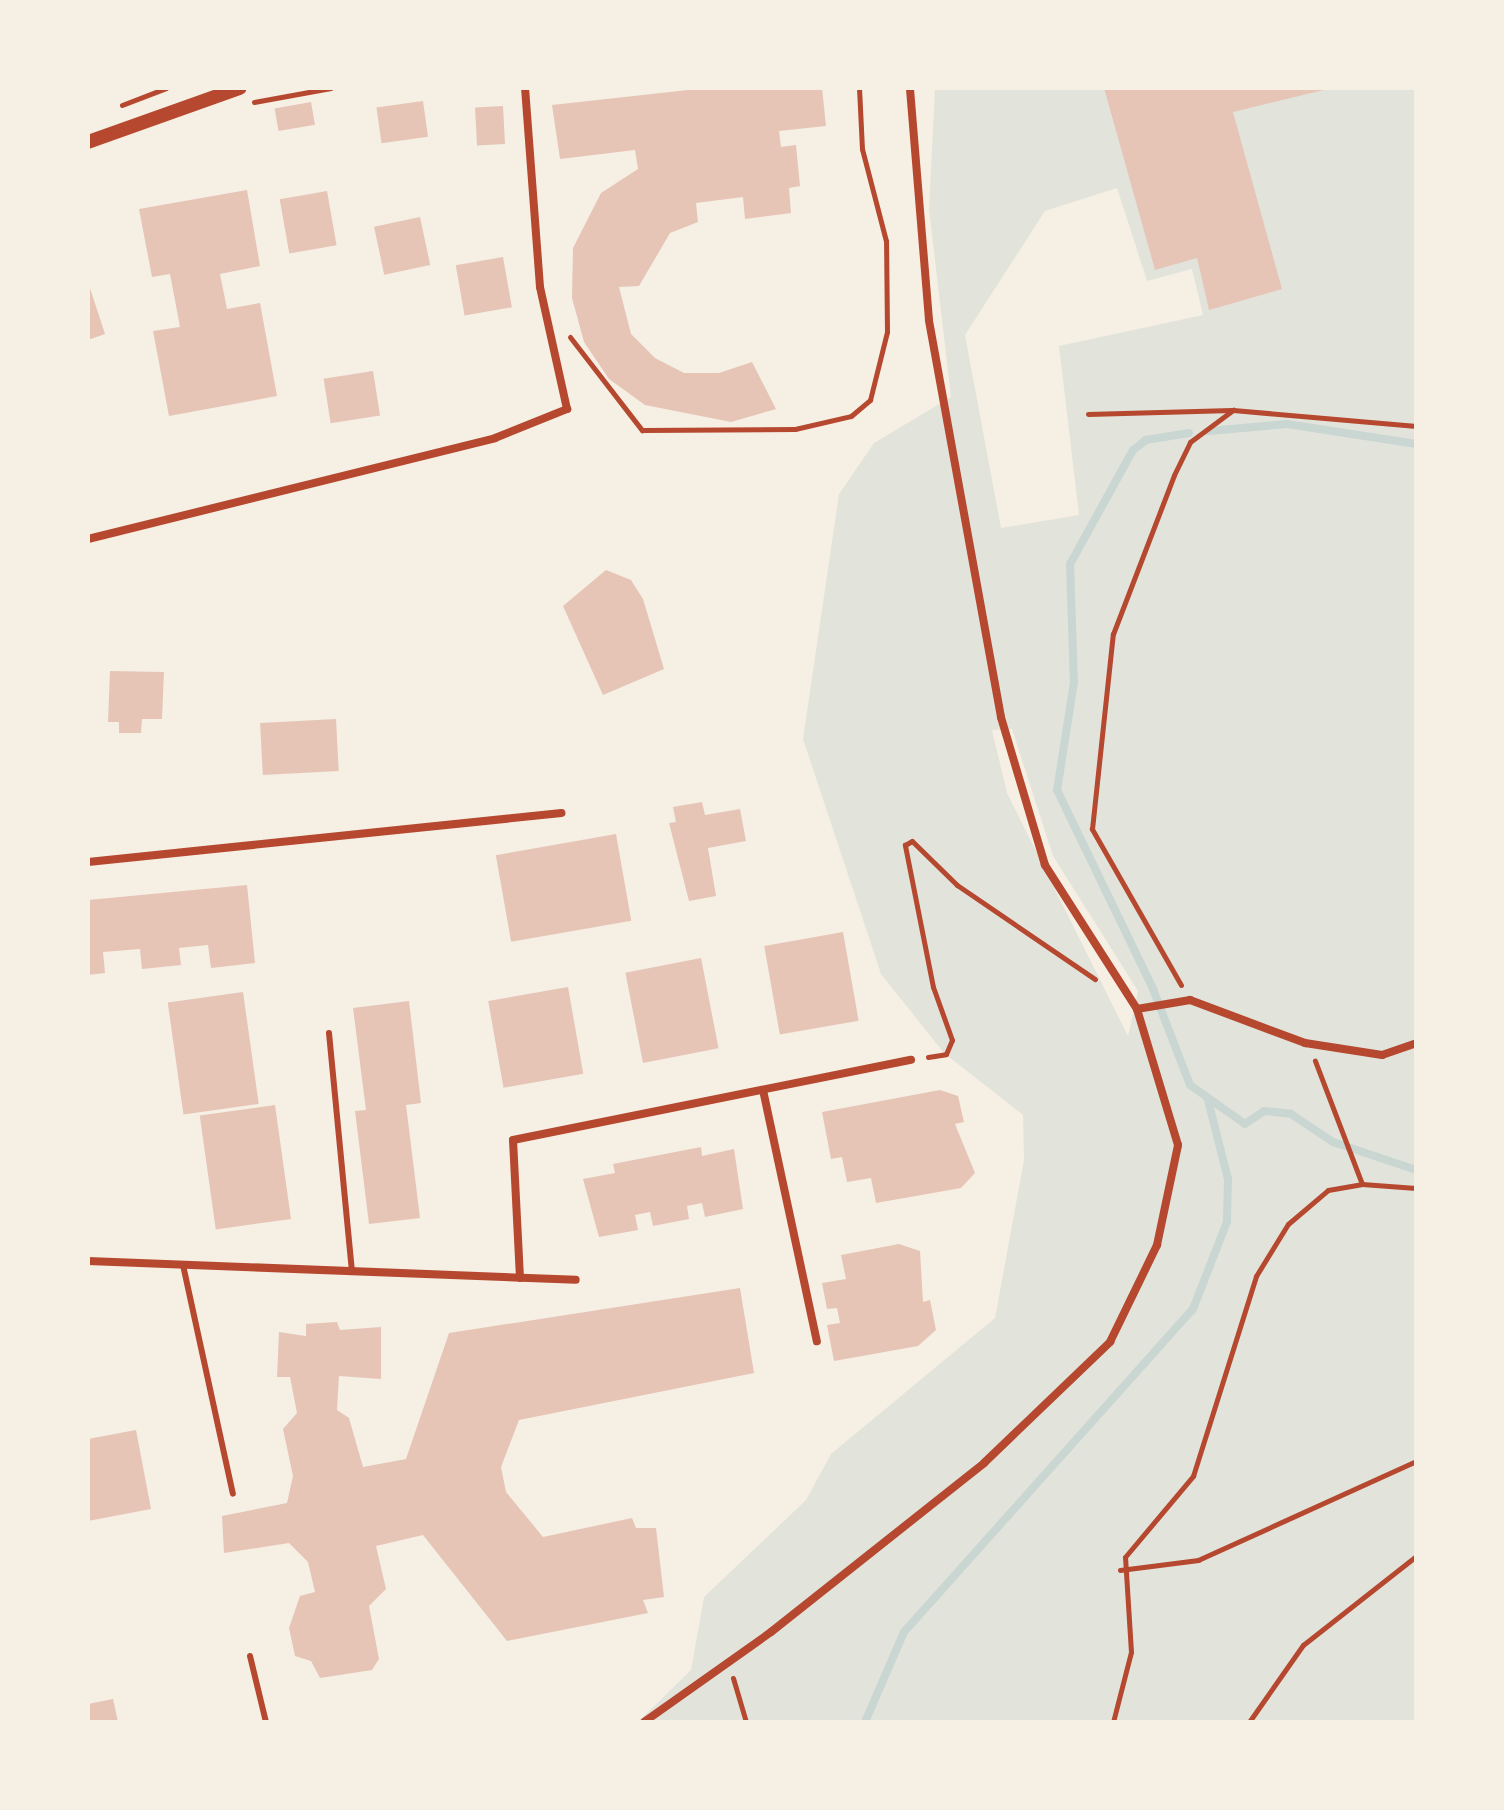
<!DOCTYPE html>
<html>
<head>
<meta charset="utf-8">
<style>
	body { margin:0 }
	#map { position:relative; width:1504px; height:1810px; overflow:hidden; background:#f6efe4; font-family:"PT Sans",sans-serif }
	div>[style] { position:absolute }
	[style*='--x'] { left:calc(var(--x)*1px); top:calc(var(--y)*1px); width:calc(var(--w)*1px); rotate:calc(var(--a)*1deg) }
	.green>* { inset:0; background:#e2e4dc }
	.stream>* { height:8px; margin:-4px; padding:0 4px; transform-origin:4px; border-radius:4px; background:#c9d6d2 }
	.building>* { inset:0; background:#e6c5b7; transform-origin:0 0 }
	.path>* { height:5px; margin:-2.5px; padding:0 2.5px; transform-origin:2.5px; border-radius:2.5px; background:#b5482f }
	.service>* { height:6px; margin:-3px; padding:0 3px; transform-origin:3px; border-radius:3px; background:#b5482f }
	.minor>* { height:8px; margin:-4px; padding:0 4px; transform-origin:4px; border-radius:4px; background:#b5482f }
	.tertiary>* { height:14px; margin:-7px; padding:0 7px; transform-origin:7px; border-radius:7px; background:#b5482f }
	span { translate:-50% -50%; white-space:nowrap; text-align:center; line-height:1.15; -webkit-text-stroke:7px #f6efe4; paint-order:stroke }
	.frame { position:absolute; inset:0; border:90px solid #f6efe4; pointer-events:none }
</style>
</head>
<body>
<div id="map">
	<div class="green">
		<div style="clip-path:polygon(evenodd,935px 88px,1416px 88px,1416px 1722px,638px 1722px,691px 1670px,704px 1597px,806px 1500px,831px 1454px,995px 1318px,1024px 1160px,1023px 1115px,944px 1053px,881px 974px,803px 739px,839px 494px,874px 443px,951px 397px,929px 209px,935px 88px,1117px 188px,1147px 281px,1192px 269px,1203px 315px,1059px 346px,1079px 515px,1001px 528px,965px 335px,1045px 211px,1117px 188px,935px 88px,1012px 729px,1053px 856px,1138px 991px,1128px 1036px,1007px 793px,992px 730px,1012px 729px)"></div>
	</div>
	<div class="stream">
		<div style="--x:1209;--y:431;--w:78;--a:-5.1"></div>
		<div style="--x:1287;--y:424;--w:131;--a:8.8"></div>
		<div style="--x:1189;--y:433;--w:44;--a:170.8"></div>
		<div style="--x:1146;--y:440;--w:16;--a:142"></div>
		<div style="--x:1133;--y:450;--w:130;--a:118.9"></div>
		<div style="--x:1070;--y:564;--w:118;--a:88.1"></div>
		<div style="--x:1074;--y:682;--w:109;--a:98.9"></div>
		<div style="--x:1057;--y:790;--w:221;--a:64.2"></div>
		<div style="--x:1153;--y:989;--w:103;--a:68.9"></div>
		<div style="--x:1190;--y:1085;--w:67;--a:35.3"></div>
		<div style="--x:1245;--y:1124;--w:23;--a:-34"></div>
		<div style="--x:1264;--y:1111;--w:27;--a:6"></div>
		<div style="--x:1291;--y:1114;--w:50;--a:33.7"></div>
		<div style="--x:1333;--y:1142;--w:88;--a:18.6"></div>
		<div style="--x:865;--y:1722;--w:98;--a:-66.6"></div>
		<div style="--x:904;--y:1632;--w:433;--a:-48.2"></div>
		<div style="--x:1193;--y:1309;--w:93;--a:-68.7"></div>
		<div style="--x:1227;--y:1222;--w:43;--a:-88.7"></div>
		<div style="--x:1228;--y:1179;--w:81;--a:-104.2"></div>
	</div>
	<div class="building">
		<div style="clip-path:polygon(706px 88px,822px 88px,826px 126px,779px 131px,781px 147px,796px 145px,800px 186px,789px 188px,791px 213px,745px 219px,743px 197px,696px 203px,698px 222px,670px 233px,639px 286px,619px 287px,631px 334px,655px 358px,684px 373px,719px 373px,752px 362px,776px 409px,731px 422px,645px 405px,609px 379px,584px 342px,572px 298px,573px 248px,601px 193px,638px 169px,635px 150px,560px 159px,552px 105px)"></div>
		<div style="clip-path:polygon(1104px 88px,1332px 88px,1233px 112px,1282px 289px,1209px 310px,1197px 258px,1155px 270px)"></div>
		<div style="left:423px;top:101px;width:36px;height:47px;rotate:82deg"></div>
		<div style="left:311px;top:102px;width:23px;height:37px;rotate:80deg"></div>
		<div style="left:503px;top:106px;width:38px;height:28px;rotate:87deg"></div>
		<div style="clip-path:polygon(247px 190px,260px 266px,220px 274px,227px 309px,260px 303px,277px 396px,169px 416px,153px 331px,180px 327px,170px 274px,152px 277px,139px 209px)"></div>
		<div style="left:327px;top:191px;width:55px;height:48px;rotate:80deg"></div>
		<div style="left:420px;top:217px;width:49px;height:47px;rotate:78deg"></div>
		<div style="left:503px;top:257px;width:51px;height:48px;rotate:80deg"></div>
		<div style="clip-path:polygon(88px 282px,105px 334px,88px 340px)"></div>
		<div style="left:373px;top:371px;width:45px;height:50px;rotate:81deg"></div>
		<div style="clip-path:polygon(606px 570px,631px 580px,643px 599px,664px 669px,603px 695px,563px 606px)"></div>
		<div style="clip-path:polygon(110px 671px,164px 672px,162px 719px,142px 719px,141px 733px,119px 733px,119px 722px,108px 722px)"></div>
		<div style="left:336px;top:719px;width:52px;height:76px;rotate:87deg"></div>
		<div style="clip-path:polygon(702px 802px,705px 815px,740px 809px,746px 841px,708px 848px,716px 896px,689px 901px,669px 823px,676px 822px,673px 807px)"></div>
		<div style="left:616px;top:834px;width:88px;height:122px;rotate:80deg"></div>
		<div style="clip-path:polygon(247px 885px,255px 963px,211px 968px,208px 945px,179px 948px,181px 965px,142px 969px,140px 949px,103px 952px,105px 973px,88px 975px,88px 900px)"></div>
		<div style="left:843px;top:932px;width:90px;height:80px;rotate:80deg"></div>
		<div style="left:701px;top:958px;width:92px;height:77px;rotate:79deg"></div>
		<div style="left:568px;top:987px;width:88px;height:81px;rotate:80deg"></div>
		<div style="left:243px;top:992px;width:113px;height:76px;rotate:82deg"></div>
		<div style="clip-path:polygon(409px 1001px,421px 1103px,406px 1105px,420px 1218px,369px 1224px,355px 1111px,366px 1110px,353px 1008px)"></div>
		<div style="clip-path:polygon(940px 1090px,958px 1096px,964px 1122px,955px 1124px,975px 1173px,961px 1188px,876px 1203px,871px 1178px,847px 1182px,842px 1157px,831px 1159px,822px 1112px)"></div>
		<div style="left:275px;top:1105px;width:115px;height:76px;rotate:82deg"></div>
		<div style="clip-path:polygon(701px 1147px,702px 1156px,734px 1149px,743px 1209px,705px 1217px,702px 1203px,687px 1206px,689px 1219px,653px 1226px,650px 1212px,635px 1215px,638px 1230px,599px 1237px,583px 1179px,615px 1173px,613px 1164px)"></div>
		<div style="clip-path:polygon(899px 1244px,920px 1251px,923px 1302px,930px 1300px,936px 1330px,918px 1346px,834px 1361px,827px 1325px,840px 1323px,837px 1308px,827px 1309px,822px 1283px,846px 1279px,841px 1255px)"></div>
		<div style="clip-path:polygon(740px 1288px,754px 1373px,519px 1420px,501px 1467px,506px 1492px,543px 1537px,632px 1518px,636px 1528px,656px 1528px,664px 1597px,643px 1600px,648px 1613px,507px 1641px,423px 1535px,376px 1546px,386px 1589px,369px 1606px,379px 1659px,372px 1670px,320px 1678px,311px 1661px,295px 1656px,289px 1628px,300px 1596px,315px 1592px,308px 1562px,289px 1543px,224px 1553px,222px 1516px,287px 1503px,293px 1476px,283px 1429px,297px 1413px,290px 1377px,277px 1377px,279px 1332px,306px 1336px,306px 1324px,337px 1322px,340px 1330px,381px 1327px,381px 1379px,339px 1376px,337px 1410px,349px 1418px,363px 1467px,406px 1459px,449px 1333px)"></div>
		<div style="clip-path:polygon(136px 1430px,151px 1509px,88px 1521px,88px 1439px)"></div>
		<div style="clip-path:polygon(113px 1699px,118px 1722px,88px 1722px,88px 1704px)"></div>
	</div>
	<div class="path">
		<div style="--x:254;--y:102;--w:78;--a:-10.3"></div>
		<div style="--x:122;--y:105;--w:47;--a:-21.1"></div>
		<div style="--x:570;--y:337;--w:118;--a:52.3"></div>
		<div style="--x:642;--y:430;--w:153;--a:-0.4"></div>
		<div style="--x:795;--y:429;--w:57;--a:-13.1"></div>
		<div style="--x:851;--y:416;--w:25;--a:-40"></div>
		<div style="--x:870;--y:400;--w:70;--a:-76"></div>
		<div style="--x:887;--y:332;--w:91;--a:-90.6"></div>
		<div style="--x:886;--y:241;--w:95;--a:-104.6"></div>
		<div style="--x:862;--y:149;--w:61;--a:-92.8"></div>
		<div style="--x:1088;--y:414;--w:144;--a:-1.6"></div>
		<div style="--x:1181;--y:985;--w:180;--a:-119.7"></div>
		<div style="--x:1092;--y:829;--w:196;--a:-83.9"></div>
		<div style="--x:1113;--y:634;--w:170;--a:-69"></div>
		<div style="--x:1174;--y:475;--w:37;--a:-64"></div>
		<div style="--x:1190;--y:442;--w:54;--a:-36.7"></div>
		<div style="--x:1233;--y:410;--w:184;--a:5"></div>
		<div style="--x:928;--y:1057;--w:18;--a:-9"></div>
		<div style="--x:946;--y:1054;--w:15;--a:-67"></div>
		<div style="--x:952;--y:1040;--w:56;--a:-109.7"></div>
		<div style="--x:933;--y:987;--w:145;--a:-101.2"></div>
		<div style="--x:905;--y:845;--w:8;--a:-30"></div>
		<div style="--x:912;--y:841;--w:63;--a:44.4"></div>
		<div style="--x:957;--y:885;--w:167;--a:34.3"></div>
		<div style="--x:1362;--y:1184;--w:54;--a:4.2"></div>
		<div style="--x:1120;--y:1570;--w:79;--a:-7.3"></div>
		<div style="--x:1198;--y:1560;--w:239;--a:-24.4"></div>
		<div style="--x:733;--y:1678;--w:46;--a:73.5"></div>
		<div style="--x:1113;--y:1722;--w:72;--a:-75.6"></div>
		<div style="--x:1131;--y:1652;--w:95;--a:-93.6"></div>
		<div style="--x:1125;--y:1557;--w:106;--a:-50"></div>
		<div style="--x:1193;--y:1476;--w:210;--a:-72.5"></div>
		<div style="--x:1256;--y:1276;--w:61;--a:-58.4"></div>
		<div style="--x:1288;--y:1224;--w:52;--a:-40.4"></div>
		<div style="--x:1328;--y:1190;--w:35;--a:-10"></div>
		<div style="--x:1362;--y:1184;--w:132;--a:-110.9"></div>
		<div style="--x:1249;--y:1722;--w:94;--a:-55"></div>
		<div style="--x:1303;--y:1645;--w:144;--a:-38.2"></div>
	</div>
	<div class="service">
		<div style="--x:329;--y:1033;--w:239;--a:84.5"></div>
		<div style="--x:183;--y:1265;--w:234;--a:77.7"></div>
		<div style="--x:250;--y:1656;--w:68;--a:76.4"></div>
	</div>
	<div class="minor">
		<div style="--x:88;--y:539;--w:419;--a:-13.9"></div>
		<div style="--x:495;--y:438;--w:78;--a:-21.9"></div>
		<div style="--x:567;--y:409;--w:125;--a:-102.5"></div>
		<div style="--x:540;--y:287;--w:200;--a:-94.3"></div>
		<div style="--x:88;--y:862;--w:476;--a:-5.9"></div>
		<div style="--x:1137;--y:1009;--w:54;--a:-9.6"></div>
		<div style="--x:1190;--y:1000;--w:123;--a:20.5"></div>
		<div style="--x:1305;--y:1043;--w:78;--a:8.9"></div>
		<div style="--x:1382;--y:1055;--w:36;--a:-19"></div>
		<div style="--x:763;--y:1090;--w:257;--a:77.9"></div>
		<div style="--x:88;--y:1261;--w:488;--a:2.2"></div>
		<div style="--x:520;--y:1278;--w:138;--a:-92.9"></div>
		<div style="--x:513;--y:1140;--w:406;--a:-11.4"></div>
		<div style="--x:644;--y:1722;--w:156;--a:-35.3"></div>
		<div style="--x:771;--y:1632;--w:272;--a:-38.4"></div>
		<div style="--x:984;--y:1463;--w:175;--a:-43.8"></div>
		<div style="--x:1110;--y:1342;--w:108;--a:-64.1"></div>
		<div style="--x:1157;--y:1245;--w:102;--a:-78.1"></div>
		<div style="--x:1178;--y:1145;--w:142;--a:-106.8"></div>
		<div style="--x:1137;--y:1009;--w:171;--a:-122.6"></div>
		<div style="--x:1045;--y:865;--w:154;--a:-106.6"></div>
		<div style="--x:1001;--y:717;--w:403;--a:-100.3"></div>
		<div style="--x:929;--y:320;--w:233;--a:-94.7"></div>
	</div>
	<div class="tertiary">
		<div style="--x:88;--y:142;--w:161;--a:-19.6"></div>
	</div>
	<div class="frame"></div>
</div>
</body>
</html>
